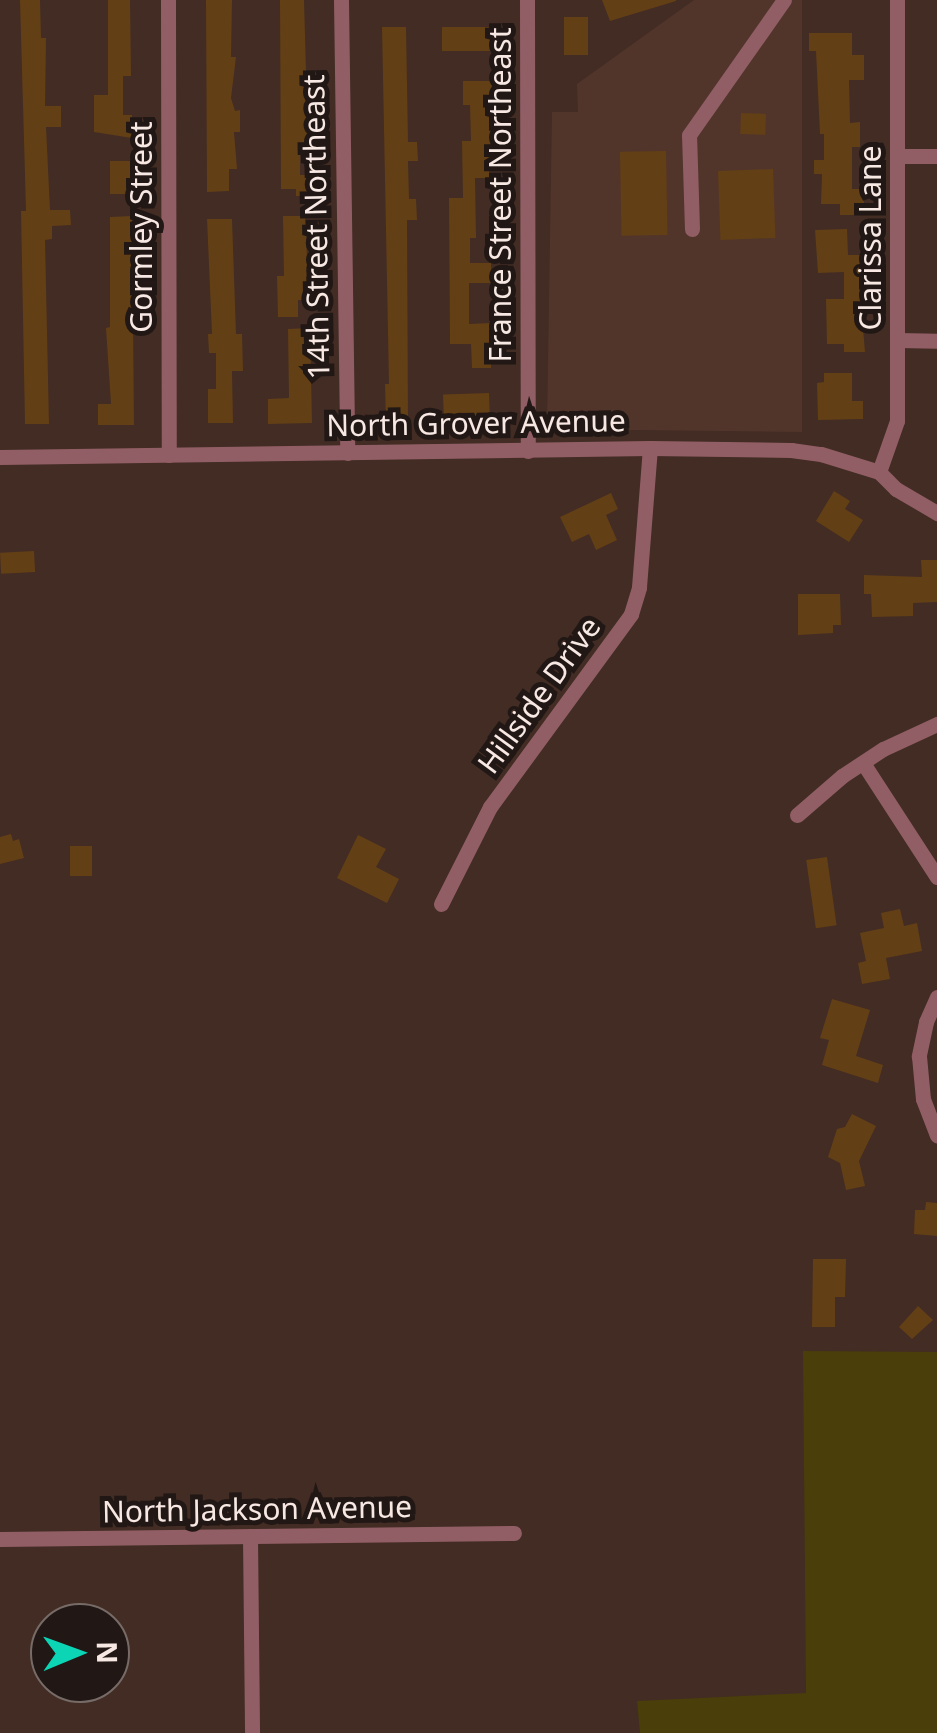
<!DOCTYPE html>
<html>
<head>
<meta charset="utf-8">
<style>
	body { margin:0 }
	#map { position:relative; width:937px; height:1733px; overflow:hidden; background:#422c24; font-family:"Noto Sans",sans-serif }
	div>[style] { position:absolute }
	[style*='--x'] { left:calc(var(--x)*1px); top:calc(var(--y)*1px); width:calc(var(--w)*1px); rotate:calc(var(--a)*1deg) }
	.built>* { inset:0; background:#51352b }
	.green>* { inset:0; background:#4a3e0a }
	.building>* { inset:0; background:#633f16; transform-origin:0 0 }
	.minor>* { height:15px; margin:-7.5px; padding:0 7.5px; transform-origin:7.5px; border-radius:7.5px; background:#925e65 }
	span { translate:-50% -50%; white-space:nowrap; text-align:center; line-height:1.15; -webkit-text-stroke:10px #211714; paint-order:stroke }
	.street-label { font-size:30px; color:#f7e8e3 }
	.north { position:absolute; left:30px; top:1603px; width:100px; height:100px; box-sizing:border-box; background:#211714; border:2px solid #776b67; border-radius:50%; rotate:89deg; font-size:28px; font-weight:700; line-height:40px; text-align:center; color:#f7e8e3 }
	.north::after { content:''; display:block; margin:auto; width:35px; height:45px; background:#0bd5b5; clip-path:polygon(50% 0,100% 100%,50% 72%,0 100%) }
</style>
</head>
<body>
<div id="map">
	<div class="built">
		<div style="clip-path:polygon(694px 0,802px 0,802px 432px,547px 429px,552px 112px,578px 112px,577px 84px)"></div>
	</div>
	<div class="green">
		<div style="clip-path:polygon(803px 1351px,937px 1352px,937px 1733px,640px 1733px,637px 1701px,806px 1693px)"></div>
	</div>
	<div class="building">
		<div style="clip-path:polygon(20px 0,40px 0,41px 38px,46px 38px,45px 106px,61px 106px,61px 127px,46px 127px,50px 210px,70px 210px,71px 225px,52px 226px,52px 239px,45px 240px,49px 424px,25px 424px,21px 211px,26px 211px)"></div>
		<div style="clip-path:polygon(108px 0,130px 0,131px 76px,123px 76px,123px 115px,132px 115px,132px 138px,94px 132px,94px 95px,108px 95px)"></div>
		<div style="clip-path:polygon(206px 0,232px 0,231px 57px,236px 57px,231px 98px,235px 111px,240px 110px,240px 132px,234px 132px,237px 169px,229px 169px,229px 191px,207px 192px)"></div>
		<div style="clip-path:polygon(280px 0,304px 0,308px 144px,300px 144px,300px 175px,309px 175px,309px 196px,296px 196px,296px 189px,281px 189px)"></div>
		<div style="clip-path:polygon(602px 0,676px 0,676px 1px,610px 21px)"></div>
		<div style="left:564px;top:17px;width:24px;height:38px"></div>
		<div style="clip-path:polygon(382px 27px,406px 27px,408px 142px,417px 142px,418px 161px,408px 161px,409px 199px,416px 199px,417px 220px,407px 220px,408px 424px,386px 425px,385px 384px,389px 384px)"></div>
		<div style="left:442px;top:27px;width:50px;height:24px"></div>
		<div style="clip-path:polygon(809px 33px,852px 33px,852px 55px,864px 55px,864px 80px,849px 80px,850px 123px,860px 122px,860px 147px,852px 147px,852px 189px,864px 189px,864px 215px,840px 215px,840px 204px,821px 204px,822px 174px,814px 174px,814px 160px,824px 160px,824px 134px,820px 134px,816px 51px,809px 51px)"></div>
		<div style="clip-path:polygon(463px 81px,492px 81px,489px 178px,475px 178px,476px 238px,470px 238px,470px 263px,491px 263px,491px 283px,469px 283px,469px 324px,491px 323px,491px 368px,472px 368px,471px 344px,450px 344px,449px 198px,463px 198px,462px 141px,471px 141px,470px 105px,463px 105px)"></div>
		<div style="left:741px;top:113px;width:25px;height:21px;rotate:2deg"></div>
		<div style="left:666px;top:151px;width:84px;height:46px;rotate:89deg"></div>
		<div style="left:110px;top:161px;width:21px;height:33px"></div>
		<div style="left:773px;top:169px;width:69px;height:55px;rotate:88deg"></div>
		<div style="clip-path:polygon(132px 216px,134px 425px,98px 425px,98px 404px,111px 404px,106px 328px,110px 327px,110px 217px)"></div>
		<div style="clip-path:polygon(283px 216px,305px 216px,309px 300px,298px 300px,298px 317px,278px 317px,277px 276px,284px 276px)"></div>
		<div style="clip-path:polygon(207px 219px,232px 219px,236px 334px,242px 334px,243px 371px,232px 371px,233px 423px,208px 423px,208px 389px,216px 389px,216px 353px,209px 353px,208px 334px,212px 334px)"></div>
		<div style="clip-path:polygon(847px 229px,848px 255px,864px 255px,865px 281px,859px 281px,865px 352px,844px 352px,844px 344px,827px 344px,826px 299px,844px 299px,844px 272px,818px 273px,815px 230px)"></div>
		<div style="clip-path:polygon(310px 328px,312px 423px,268px 424px,268px 399px,289px 398px,288px 329px)"></div>
		<div style="clip-path:polygon(824px 373px,852px 373px,852px 401px,863px 401px,863px 419px,818px 420px,817px 383px,824px 382px)"></div>
		<div style="left:489px;top:393px;width:25px;height:46px;rotate:88deg"></div>
		<div style="clip-path:polygon(834px 491px,850px 501px,845px 509px,863px 520px,849px 542px,816px 521px)"></div>
		<div style="clip-path:polygon(611px 493px,618px 509px,606px 515px,617px 540px,596px 550px,589px 534px,572px 542px,560px 517px)"></div>
		<div style="left:34px;top:551px;width:21px;height:34px;rotate:87deg"></div>
		<div style="clip-path:polygon(921px 560px,937px 560px,937px 602px,913px 603px,913px 616px,872px 617px,871px 594px,864px 594px,864px 575px,922px 577px)"></div>
		<div style="clip-path:polygon(798px 594px,840px 594px,841px 625px,833px 625px,833px 633px,798px 635px)"></div>
		<div style="clip-path:polygon(11px 834px,13px 841px,19px 839px,24px 858px,0 864px,0 837px)"></div>
		<div style="clip-path:polygon(358px 835px,386px 849px,376px 867px,399px 879px,387px 903px,337px 878px)"></div>
		<div style="left:70px;top:846px;width:22px;height:30px"></div>
		<div style="left:827px;top:857px;width:69px;height:21px;rotate:82deg"></div>
		<div style="clip-path:polygon(900px 909px,904px 926px,917px 923px,922px 951px,886px 958px,890px 979px,862px 984px,858px 963px,866px 961px,860px 933px,884px 928px,881px 913px)"></div>
		<div style="clip-path:polygon(832px 999px,870px 1010px,856px 1056px,883px 1065px,878px 1083px,822px 1065px,829px 1040px,820px 1038px)"></div>
		<div style="clip-path:polygon(852px 1114px,876px 1126px,859px 1161px,865px 1186px,846px 1190px,840px 1163px,828px 1157px,837px 1129px,845px 1127px)"></div>
		<div style="clip-path:polygon(926px 1202px,937px 1203px,937px 1236px,914px 1234px,915px 1210px,925px 1210px)"></div>
		<div style="clip-path:polygon(813px 1259px,846px 1259px,845px 1297px,835px 1297px,835px 1327px,812px 1327px)"></div>
		<div style="clip-path:polygon(918px 1306px,933px 1320px,912px 1339px,899px 1327px)"></div>
	</div>
	<div class="minor">
		<div style="--x:168;--y:0;--w:455;--a:89.9"></div>
		<div style="--x:341;--y:0;--w:453;--a:89.2"></div>
		<div style="--x:527;--y:0;--w:451;--a:89.9"></div>
		<div style="--x:897;--y:156;--w:40;--a:0"></div>
		<div style="--x:692;--y:229;--w:94;--a:-91.8"></div>
		<div style="--x:689;--y:135;--w:165;--a:-54.9"></div>
		<div style="--x:898;--y:340;--w:39;--a:1"></div>
		<div style="--x:0;--y:457;--w:650;--a:-0.79"></div>
		<div style="--x:650;--y:448;--w:141;--a:0.8"></div>
		<div style="--x:791;--y:450;--w:30;--a:8"></div>
		<div style="--x:821;--y:454;--w:61;--a:17.2"></div>
		<div style="--x:879;--y:472;--w:24;--a:45"></div>
		<div style="--x:896;--y:489;--w:48;--a:30.3"></div>
		<div style="--x:879;--y:472;--w:54;--a:-70.6"></div>
		<div style="--x:897;--y:421;--w:421;--a:-90"></div>
		<div style="--x:863;--y:763;--w:136;--a:57"></div>
		<div style="--x:797;--y:815;--w:60;--a:-40.9"></div>
		<div style="--x:842;--y:776;--w:49;--a:-33.4"></div>
		<div style="--x:883;--y:749;--w:60;--a:-24.8"></div>
		<div style="--x:441;--y:904;--w:109;--a:-63.2"></div>
		<div style="--x:490;--y:807;--w:239;--a:-53.8"></div>
		<div style="--x:631;--y:614;--w:28;--a:-73"></div>
		<div style="--x:639;--y:587;--w:139;--a:-85.5"></div>
		<div style="--x:937;--y:997;--w:27;--a:114"></div>
		<div style="--x:926;--y:1022;--w:35;--a:102"></div>
		<div style="--x:919;--y:1056;--w:43;--a:84.7"></div>
		<div style="--x:923;--y:1099;--w:39;--a:69"></div>
		<div style="--x:250;--y:1536;--w:197;--a:89.4"></div>
		<div style="--x:0;--y:1539;--w:514;--a:-0.67"></div>
	</div>
	<div class="street-label">
		<span style="left:500px;top:195px;rotate:-90deg">France Street Northeast</span>
		<span style="left:141px;top:227px;rotate:-90deg">Gormley Street</span>
		<span style="left:316px;top:227px;rotate:-91deg">14th Street Northeast</span>
		<span style="left:870px;top:238px;rotate:-90deg">Clarissa Lane</span>
		<span style="left:476px;top:423px;rotate:-1deg">North Grover Avenue</span>
		<span style="left:539px;top:695px;rotate:-54deg">Hillside Drive</span>
		<span style="left:257px;top:1509px;rotate:-1deg">North Jackson Avenue</span>
	</div>
	<div class="north">N</div>
</div>
</body>
</html>
